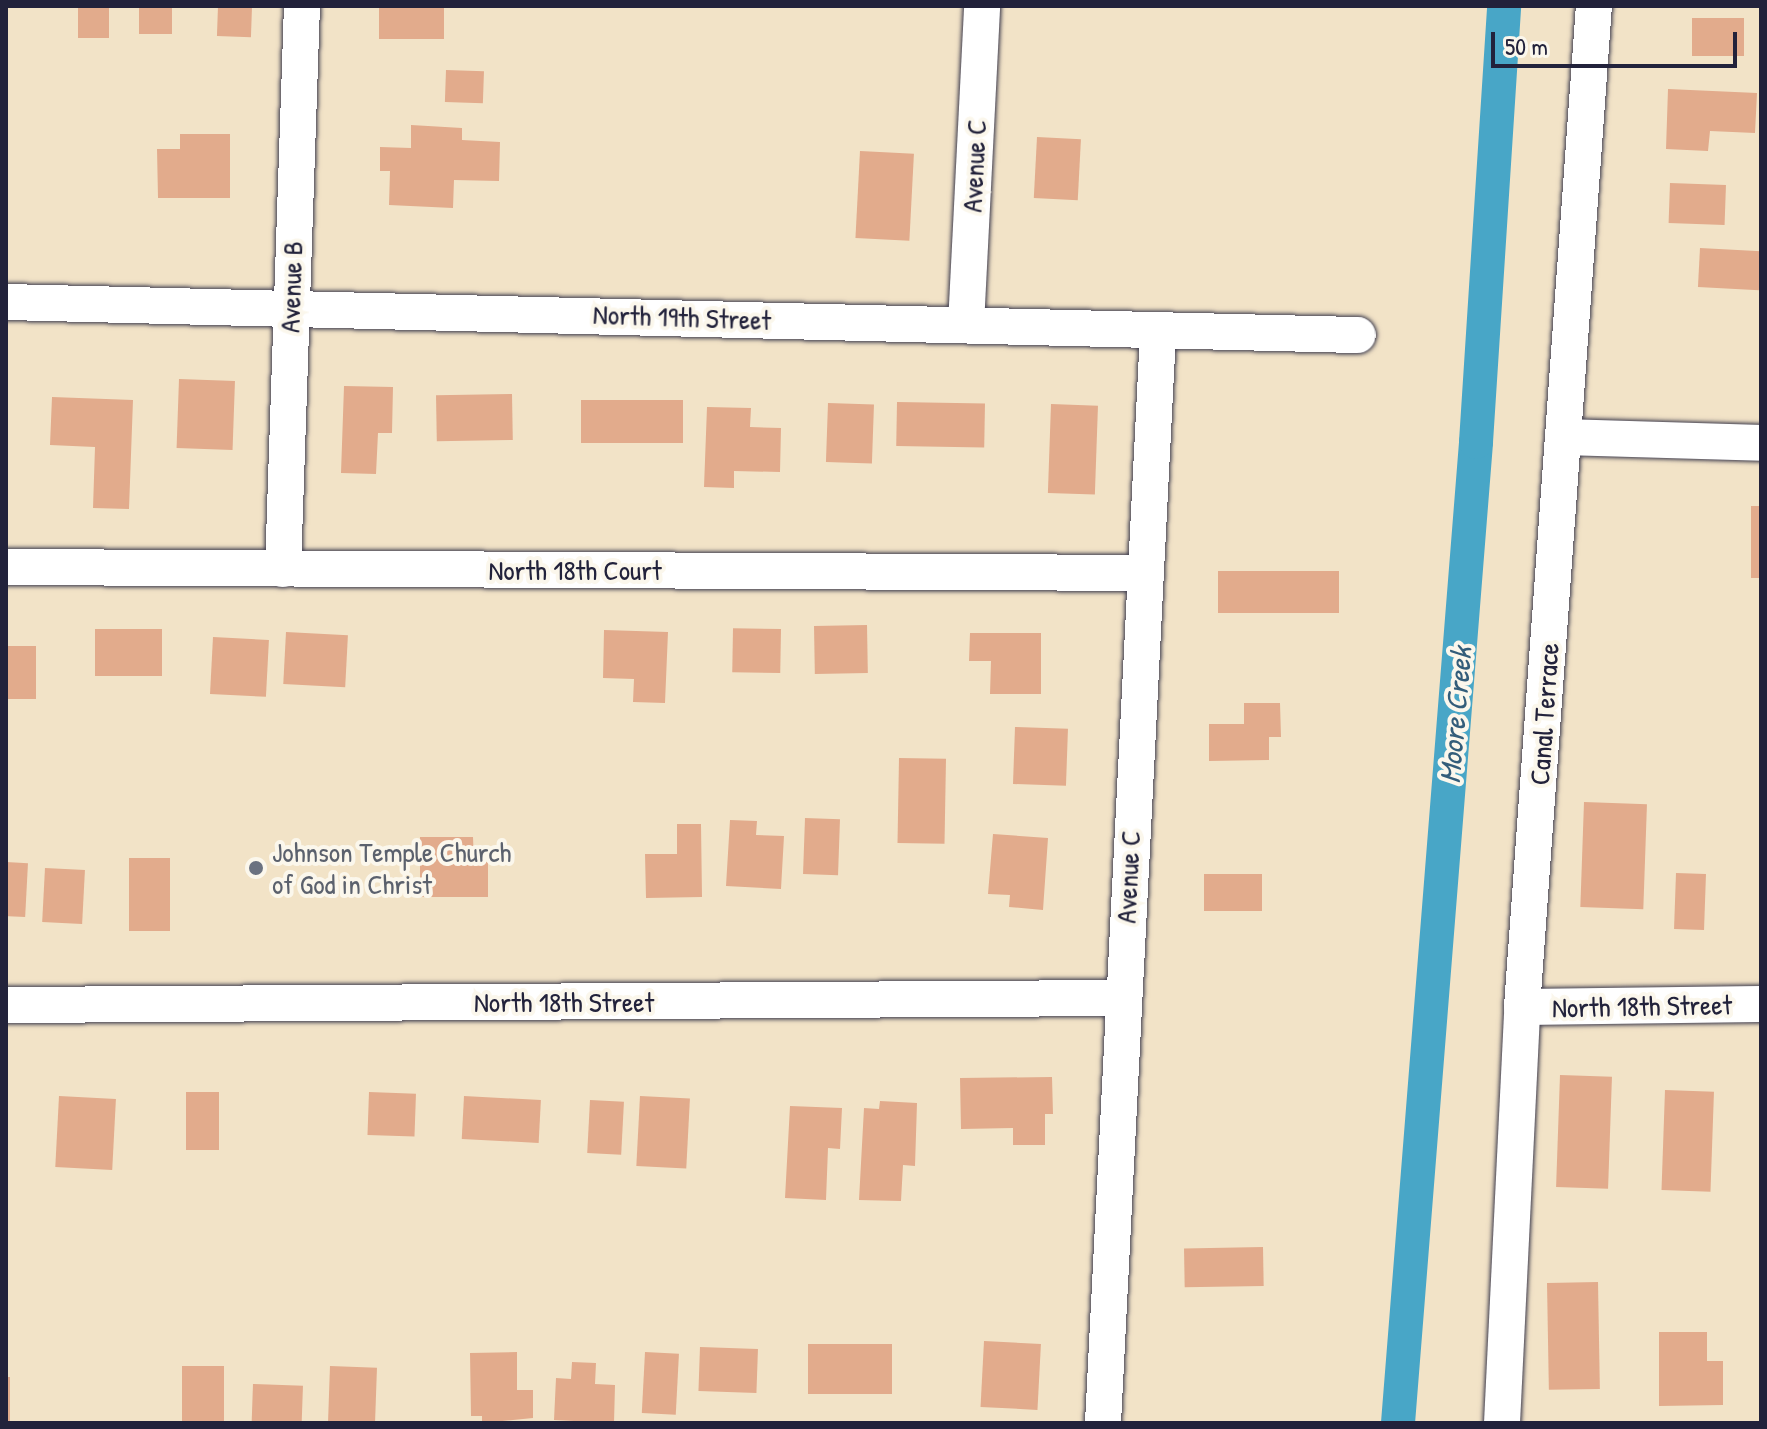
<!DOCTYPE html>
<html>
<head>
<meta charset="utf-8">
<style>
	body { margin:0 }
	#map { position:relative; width:1767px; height:1429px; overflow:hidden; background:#f2e3c7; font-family:"Patrick Hand",sans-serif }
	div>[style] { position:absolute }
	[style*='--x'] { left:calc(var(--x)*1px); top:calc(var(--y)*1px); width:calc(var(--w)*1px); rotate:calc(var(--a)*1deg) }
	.canal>* { height:34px; margin:-17px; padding:0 17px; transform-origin:17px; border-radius:17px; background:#48a6c7 }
	.building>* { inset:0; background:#e2ab8c; transform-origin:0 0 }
	.roads { filter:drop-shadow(0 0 2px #413f50) drop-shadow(0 0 2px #413f50) }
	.street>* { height:36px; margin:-18px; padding:0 18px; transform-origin:18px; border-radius:18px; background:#fff }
	.dots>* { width:22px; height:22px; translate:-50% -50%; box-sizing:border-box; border:4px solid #fbf7ec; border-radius:50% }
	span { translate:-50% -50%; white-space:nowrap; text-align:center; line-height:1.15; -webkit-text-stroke:8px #fbf7ec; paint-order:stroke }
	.street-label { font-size:28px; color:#22223b }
	.worship-label { font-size:28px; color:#5b616d }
	.left { translate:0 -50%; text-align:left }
	.water-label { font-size:30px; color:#335d7a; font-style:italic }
	.frame { position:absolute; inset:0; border:8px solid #22223b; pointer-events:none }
	.scale { position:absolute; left:1491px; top:32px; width:246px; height:36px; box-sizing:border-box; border:4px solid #22223b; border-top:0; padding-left:10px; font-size:24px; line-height:28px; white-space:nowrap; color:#22223b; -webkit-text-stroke:6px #fbf7ec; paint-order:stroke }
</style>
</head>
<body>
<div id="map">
	<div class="canal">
		<div style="--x:1398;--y:1423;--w:984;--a:-85.45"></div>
		<div style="--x:1476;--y:442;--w:437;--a:-86.3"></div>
	</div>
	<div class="building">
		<div style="left:78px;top:6px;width:31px;height:32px"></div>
		<div style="left:139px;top:6px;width:33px;height:28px"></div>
		<div style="left:218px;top:6px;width:34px;height:30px;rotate:2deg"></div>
		<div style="left:379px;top:6px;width:65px;height:33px"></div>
		<div style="left:1692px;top:18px;width:52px;height:38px"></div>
		<div style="left:446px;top:70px;width:38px;height:32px;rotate:2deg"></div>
		<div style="clip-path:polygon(1668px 89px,1757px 93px,1755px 133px,1710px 131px,1708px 151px,1666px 149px)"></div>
		<div style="clip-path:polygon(411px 125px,462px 128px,462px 140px,500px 142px,499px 181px,454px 180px,453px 208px,389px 205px,390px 171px,380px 171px,380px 147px,411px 148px)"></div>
		<div style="clip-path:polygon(180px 134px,230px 134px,230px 198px,158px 198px,157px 149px,180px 149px)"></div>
		<div style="left:1037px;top:137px;width:44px;height:61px;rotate:3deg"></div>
		<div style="left:860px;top:151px;width:54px;height:87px;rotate:3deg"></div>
		<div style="left:1670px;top:183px;width:56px;height:40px;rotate:2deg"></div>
		<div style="left:1700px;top:248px;width:61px;height:39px;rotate:3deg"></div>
		<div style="left:179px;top:379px;width:56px;height:69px;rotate:2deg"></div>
		<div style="clip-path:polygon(344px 386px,393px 387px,392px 433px,378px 433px,376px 474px,341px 473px)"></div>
		<div style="left:512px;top:394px;width:46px;height:76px;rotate:89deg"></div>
		<div style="clip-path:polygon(52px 397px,133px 400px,129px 509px,93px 508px,95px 447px,50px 445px)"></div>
		<div style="left:683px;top:400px;width:43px;height:102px;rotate:90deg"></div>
		<div style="left:897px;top:402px;width:88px;height:44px;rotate:1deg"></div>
		<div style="left:828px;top:403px;width:46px;height:59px;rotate:2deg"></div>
		<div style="left:1051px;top:404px;width:47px;height:89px;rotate:2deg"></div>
		<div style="clip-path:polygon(707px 407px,751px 408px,750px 427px,781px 428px,780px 472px,734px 471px,734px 488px,704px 487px)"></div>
		<div style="left:1751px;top:506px;width:10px;height:72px"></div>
		<div style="left:1218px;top:571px;width:121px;height:42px"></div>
		<div style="left:867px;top:625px;width:48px;height:53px;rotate:89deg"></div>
		<div style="left:95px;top:629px;width:67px;height:47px"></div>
		<div style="left:781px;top:629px;width:44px;height:48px;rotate:91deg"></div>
		<div style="clip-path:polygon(604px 630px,668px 632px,665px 703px,633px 702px,634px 679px,603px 678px)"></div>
		<div style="left:286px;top:632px;width:62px;height:52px;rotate:3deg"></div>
		<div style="clip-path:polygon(970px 633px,1041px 633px,1041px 694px,990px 694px,991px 661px,969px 661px)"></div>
		<div style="left:213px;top:637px;width:56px;height:57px;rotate:3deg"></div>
		<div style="left:6px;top:646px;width:30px;height:53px"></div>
		<div style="clip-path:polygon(1244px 703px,1280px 703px,1281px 737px,1269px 737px,1269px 760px,1209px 761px,1209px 724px,1244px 724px)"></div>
		<div style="left:1015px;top:727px;width:53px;height:57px;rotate:2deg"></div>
		<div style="left:899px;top:758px;width:47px;height:85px;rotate:1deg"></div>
		<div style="left:1584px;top:802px;width:63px;height:105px;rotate:2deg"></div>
		<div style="left:805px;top:818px;width:35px;height:56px;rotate:2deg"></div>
		<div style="clip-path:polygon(730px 820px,757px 821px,756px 835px,784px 836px,781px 889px,726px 886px)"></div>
		<div style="clip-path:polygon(677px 824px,701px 824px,702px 897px,646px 898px,645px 854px,677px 854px)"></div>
		<div style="clip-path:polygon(993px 834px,1048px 838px,1043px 910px,1009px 907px,1010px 895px,988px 894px)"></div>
		<div style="clip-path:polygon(420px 837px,473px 837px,474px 862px,488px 862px,488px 897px,420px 897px)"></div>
		<div style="left:129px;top:858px;width:41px;height:73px"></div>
		<div style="left:6px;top:862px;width:22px;height:54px;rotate:3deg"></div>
		<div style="left:45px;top:868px;width:40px;height:54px;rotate:3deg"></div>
		<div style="left:1676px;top:873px;width:30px;height:56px;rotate:2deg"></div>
		<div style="left:1262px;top:874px;width:37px;height:58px;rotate:90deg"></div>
		<div style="left:1560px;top:1075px;width:52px;height:112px;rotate:2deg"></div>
		<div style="clip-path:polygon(1052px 1077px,1053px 1114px,1045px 1114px,1045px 1145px,1013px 1145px,1013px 1128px,961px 1129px,960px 1078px)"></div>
		<div style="left:1665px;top:1090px;width:49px;height:100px;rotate:2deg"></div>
		<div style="left:219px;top:1092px;width:58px;height:33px;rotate:90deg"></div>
		<div style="left:369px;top:1092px;width:47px;height:43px;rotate:2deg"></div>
		<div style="left:59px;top:1096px;width:57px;height:71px;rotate:3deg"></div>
		<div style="left:464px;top:1096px;width:77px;height:43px;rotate:3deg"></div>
		<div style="left:640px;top:1096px;width:50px;height:70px;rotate:3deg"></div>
		<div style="left:590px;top:1100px;width:34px;height:53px;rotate:3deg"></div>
		<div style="clip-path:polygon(880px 1101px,917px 1103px,915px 1166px,903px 1165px,901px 1201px,859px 1200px,864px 1108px,879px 1109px)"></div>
		<div style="clip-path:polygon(790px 1106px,842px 1108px,840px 1149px,828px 1148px,826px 1200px,785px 1198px)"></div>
		<div style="left:1263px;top:1247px;width:39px;height:79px;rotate:89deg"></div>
		<div style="left:1598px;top:1282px;width:107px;height:51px;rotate:89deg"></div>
		<div style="clip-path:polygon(1659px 1332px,1707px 1332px,1707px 1361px,1723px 1361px,1723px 1405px,1659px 1406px)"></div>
		<div style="left:984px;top:1341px;width:57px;height:66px;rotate:3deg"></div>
		<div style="left:808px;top:1344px;width:84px;height:50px"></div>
		<div style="left:700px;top:1347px;width:58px;height:44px;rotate:2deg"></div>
		<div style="clip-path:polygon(517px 1352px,517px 1390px,533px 1390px,533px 1418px,482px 1423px,482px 1416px,471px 1416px,470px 1353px)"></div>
		<div style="left:645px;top:1352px;width:34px;height:61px;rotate:3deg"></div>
		<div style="clip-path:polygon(572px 1362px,596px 1363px,595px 1384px,615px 1385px,614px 1423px,554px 1420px,556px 1378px,571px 1379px)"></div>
		<div style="left:224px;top:1366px;width:57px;height:42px;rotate:90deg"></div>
		<div style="left:330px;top:1366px;width:47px;height:57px;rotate:2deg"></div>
		<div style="left:6px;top:1377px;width:4px;height:46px"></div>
		<div style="left:253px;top:1384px;width:50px;height:39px;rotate:2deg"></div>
	</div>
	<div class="roads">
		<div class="street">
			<div style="--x:6;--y:302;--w:1352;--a:1.4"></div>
			<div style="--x:966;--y:325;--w:319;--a:-87.1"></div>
			<div style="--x:1564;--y:437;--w:197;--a:1.7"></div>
			<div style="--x:6;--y:567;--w:1139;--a:0.3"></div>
			<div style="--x:283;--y:569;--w:563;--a:-88.07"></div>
			<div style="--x:6;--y:1005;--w:1116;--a:-0.36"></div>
			<div style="--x:1522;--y:1007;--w:239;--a:-0.7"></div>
			<div style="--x:1103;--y:1423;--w:1092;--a:-87.11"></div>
			<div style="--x:1502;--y:1423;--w:416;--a:-87.2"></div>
			<div style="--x:1522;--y:1007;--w:1004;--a:-85.89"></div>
		</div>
	</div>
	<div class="dots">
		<div style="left:256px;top:868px;background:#6b7280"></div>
	</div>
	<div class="street-label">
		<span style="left:974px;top:166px;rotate:-87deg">Avenue C</span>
		<span style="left:291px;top:287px;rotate:-88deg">Avenue B</span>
		<span style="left:682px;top:317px;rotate:2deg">North 19th Street</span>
		<span style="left:575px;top:570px">North 18th Court</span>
		<span style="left:1544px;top:714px;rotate:-86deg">Canal Terrace</span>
		<span style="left:1128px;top:877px;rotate:-87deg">Avenue C</span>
		<span style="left:564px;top:1002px">North 18th Street</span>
		<span style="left:1642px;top:1006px;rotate:-1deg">North 18th Street</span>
	</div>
	<div class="worship-label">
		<span class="left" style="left:272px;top:868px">Johnson Temple Church<br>of God in Christ</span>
	</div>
	<div class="water-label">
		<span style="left:1455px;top:715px;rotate:-85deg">Moore Creek</span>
	</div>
	<div class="frame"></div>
	<div class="scale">50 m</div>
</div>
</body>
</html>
